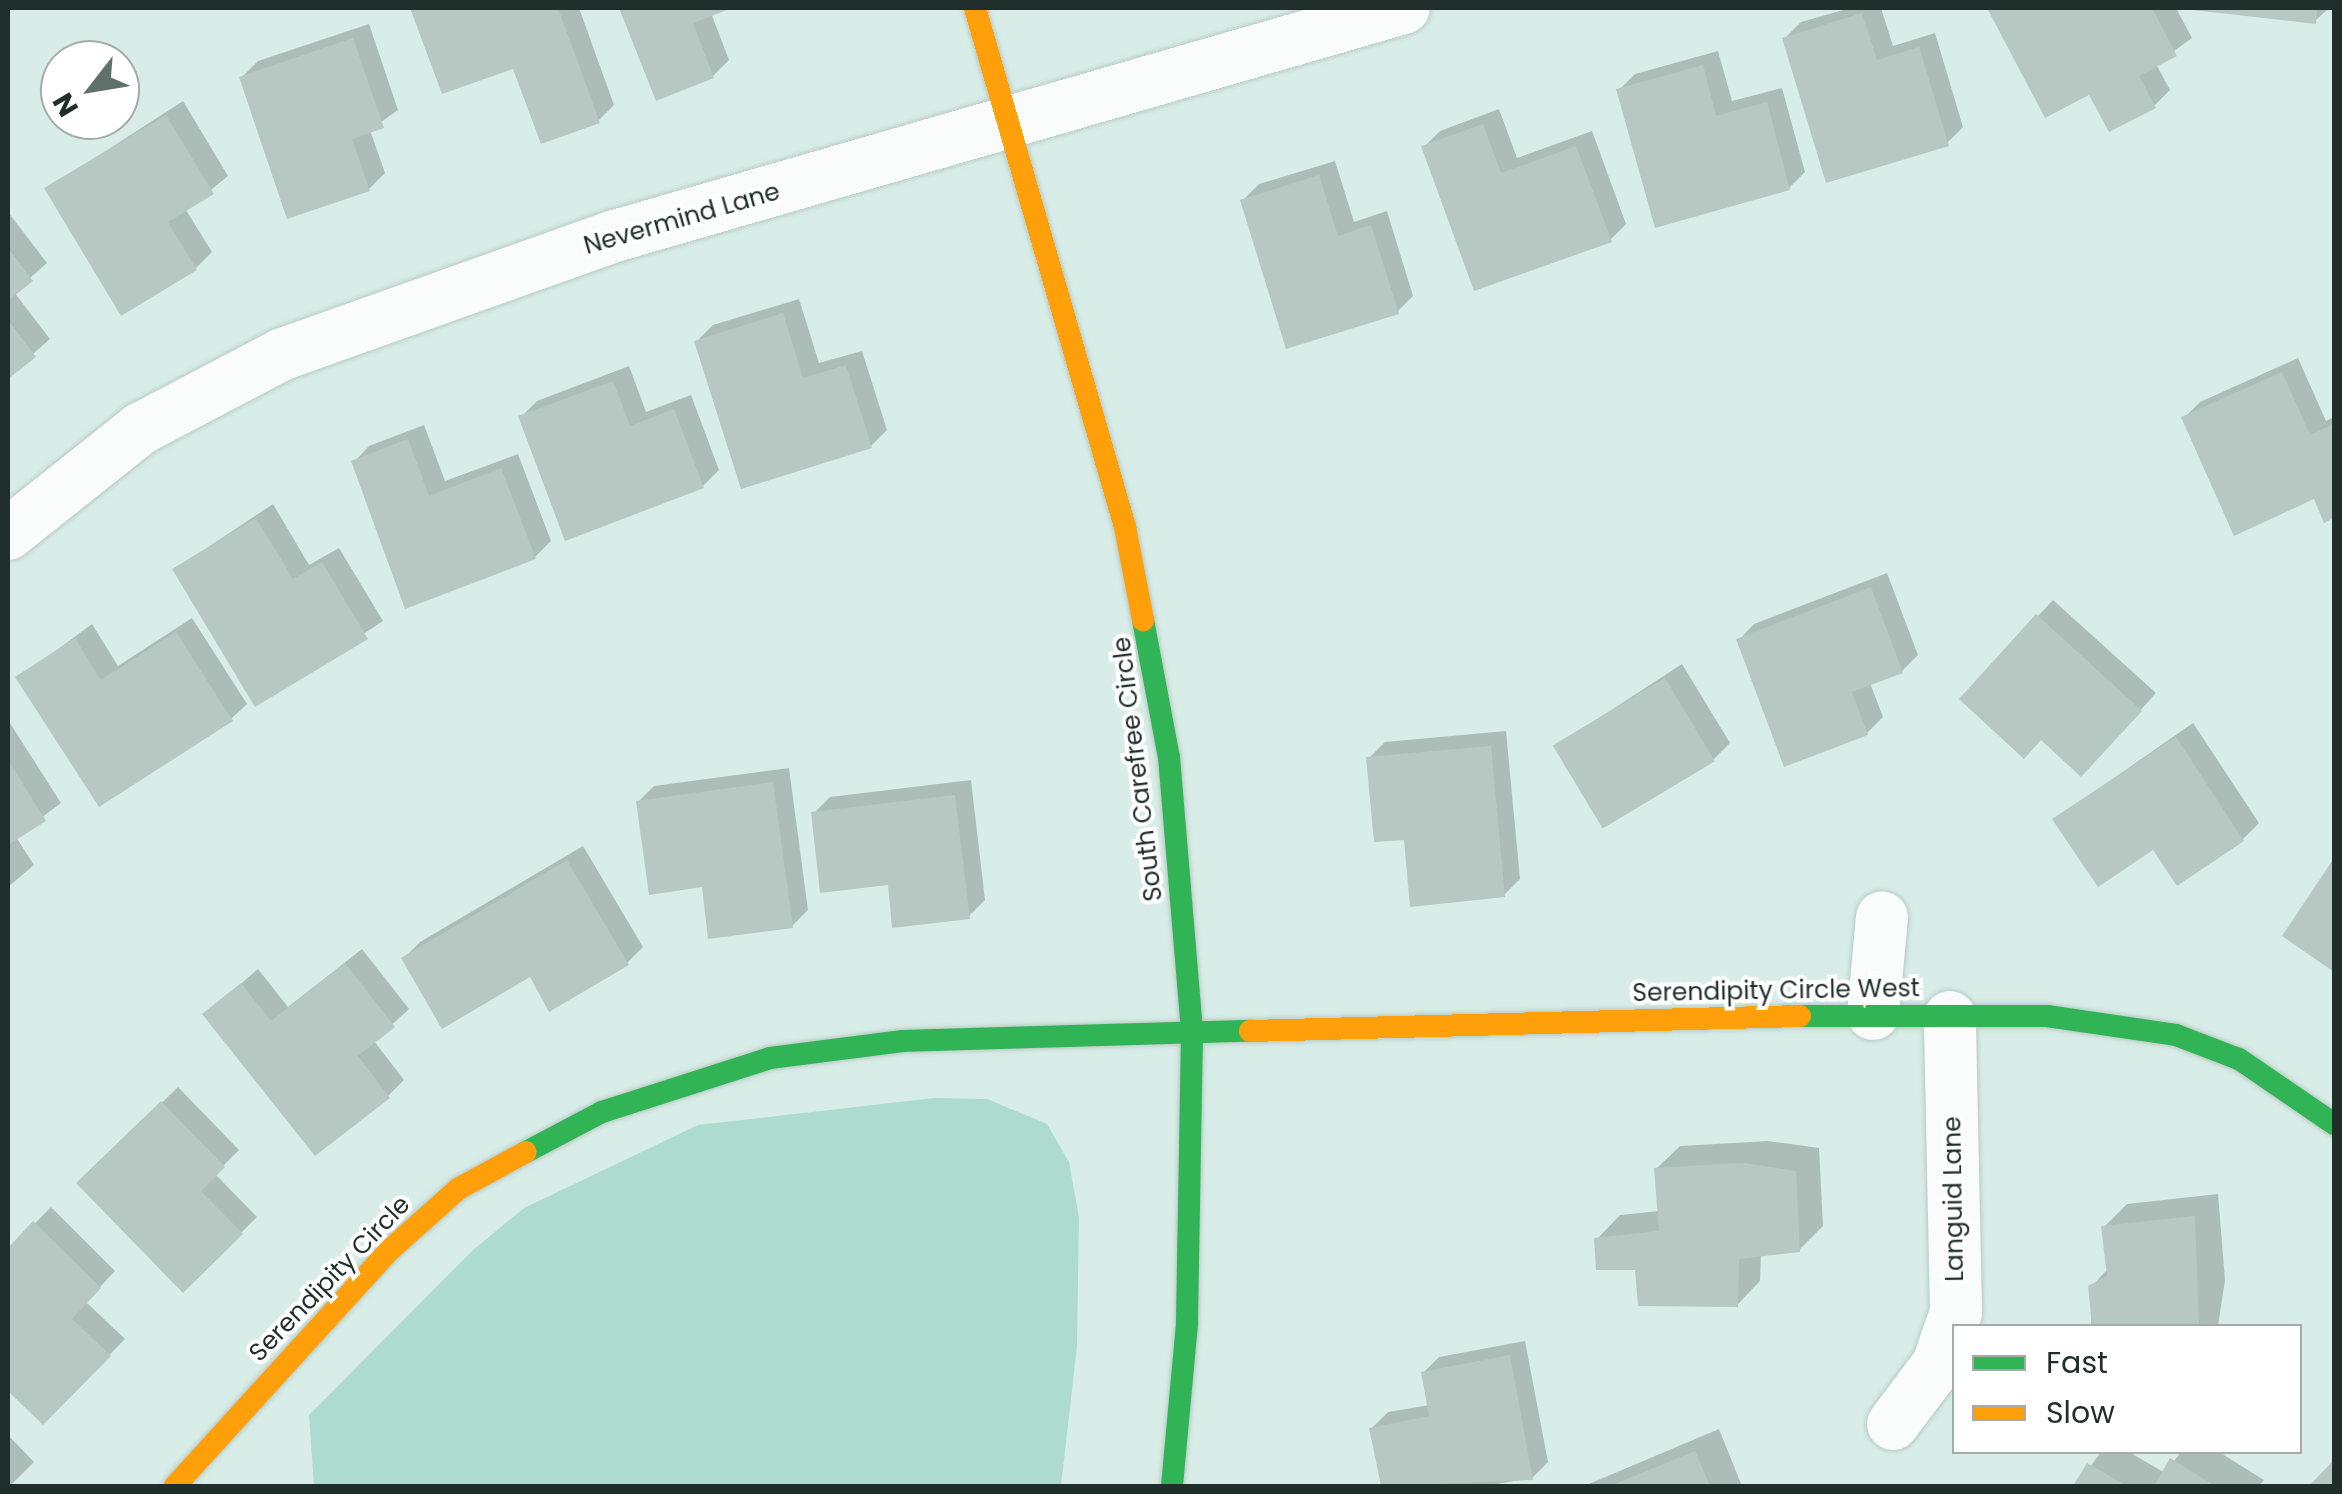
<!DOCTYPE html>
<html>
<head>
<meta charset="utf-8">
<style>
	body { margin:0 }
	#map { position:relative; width:2342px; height:1494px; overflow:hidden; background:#d8ede7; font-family:Poppins,sans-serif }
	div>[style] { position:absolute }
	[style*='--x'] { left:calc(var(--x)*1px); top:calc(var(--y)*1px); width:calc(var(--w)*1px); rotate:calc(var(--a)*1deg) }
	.green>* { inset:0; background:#aedbcf }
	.shadow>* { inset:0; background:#0003 }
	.building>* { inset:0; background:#b7c8c3; transform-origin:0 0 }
	.roads { filter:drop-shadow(0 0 2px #b8c9c4) drop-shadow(0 0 2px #b8c9c4) }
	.street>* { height:52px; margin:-26px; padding:0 26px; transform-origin:26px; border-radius:26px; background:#f9fcfb }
	.fast>* { height:22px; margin:-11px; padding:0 11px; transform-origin:11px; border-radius:11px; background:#30b455 }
	.slow>* { height:22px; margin:-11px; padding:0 11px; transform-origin:11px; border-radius:11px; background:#ff9f0a }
	span { translate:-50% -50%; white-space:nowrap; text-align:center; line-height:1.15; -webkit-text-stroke:8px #fff; paint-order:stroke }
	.street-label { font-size:25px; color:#1f2e2a }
	.frame { position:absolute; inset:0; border:10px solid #1f2e2a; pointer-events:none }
	.legend { position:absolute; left:1952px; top:1324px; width:350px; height:130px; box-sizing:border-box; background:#fff; border:2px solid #a5abaa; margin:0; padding:12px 18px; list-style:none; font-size:30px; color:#1f2e2a }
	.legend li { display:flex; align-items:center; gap:20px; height:50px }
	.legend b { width:50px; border:2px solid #a5abaa }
	.north { position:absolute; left:40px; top:40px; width:100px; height:100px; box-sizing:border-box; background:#fff; border:2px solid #a5abaa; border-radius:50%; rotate:239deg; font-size:28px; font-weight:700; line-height:40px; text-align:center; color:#1f2e2a }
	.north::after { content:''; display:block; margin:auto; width:35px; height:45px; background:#60716c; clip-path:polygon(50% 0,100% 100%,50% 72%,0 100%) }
</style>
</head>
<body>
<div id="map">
	<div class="green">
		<div style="clip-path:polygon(934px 1098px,987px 1099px,1047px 1124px,1069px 1162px,1079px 1217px,1077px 1346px,1061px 1486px,314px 1486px,309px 1415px,472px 1251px,524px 1208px,698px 1125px)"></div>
	</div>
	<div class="shadow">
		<div style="clip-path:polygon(413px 8px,579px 8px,614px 105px,598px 121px,515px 65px,443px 91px)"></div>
		<div style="clip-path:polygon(622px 8px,726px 8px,711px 13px,729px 60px,713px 76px,657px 98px)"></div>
		<div style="clip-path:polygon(1850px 8px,1881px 8px,1893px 46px,1935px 33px,1963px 127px,1947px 143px,1785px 38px,1801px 22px)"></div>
		<div style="clip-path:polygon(1990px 8px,2176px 8px,2192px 38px,2156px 64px,2170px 90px,2154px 106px,2090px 92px,2046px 115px)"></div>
		<div style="clip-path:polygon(2179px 8px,2329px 8px,2315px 21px)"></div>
		<div style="clip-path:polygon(369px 24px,398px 110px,370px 130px,385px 173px,369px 189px,242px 77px,258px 61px)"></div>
		<div style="clip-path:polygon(1718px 51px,1732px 101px,1782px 88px,1805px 172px,1789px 188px,1619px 90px,1635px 74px)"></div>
		<div style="clip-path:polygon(183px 101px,228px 176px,186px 210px,212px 252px,196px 268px,47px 189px)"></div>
		<div style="clip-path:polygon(1499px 109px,1517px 158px,1592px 131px,1626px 224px,1610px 240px,1424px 147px,1440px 131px)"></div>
		<div style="clip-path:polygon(1335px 161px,1354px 222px,1387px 211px,1413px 296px,1397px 312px,1243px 200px,1259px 184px)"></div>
		<div style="clip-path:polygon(8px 212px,47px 263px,14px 292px,50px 339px,8px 376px)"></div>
		<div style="clip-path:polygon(799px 299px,819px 363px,862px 351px,887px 430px,871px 446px,697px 341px,713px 325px)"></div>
		<div style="clip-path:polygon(2298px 358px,2326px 421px,2334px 417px,2334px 515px,2325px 519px,2315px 496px,2184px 418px,2200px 402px)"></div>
		<div style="clip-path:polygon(629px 366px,646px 412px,691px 395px,719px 470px,703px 486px,521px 417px,537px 401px)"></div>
		<div style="clip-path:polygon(424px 425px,445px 481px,518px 454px,551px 541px,535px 557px,354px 462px,369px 446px)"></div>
		<div style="clip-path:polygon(273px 504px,309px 565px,339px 548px,383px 621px,256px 704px,175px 569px)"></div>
		<div style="clip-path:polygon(1887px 573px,1918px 655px,1902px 671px,1870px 683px,1883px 717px,1867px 733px,1739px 640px,1754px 624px)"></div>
		<div style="clip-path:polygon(2053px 600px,2156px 693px,2097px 758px,2038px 616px)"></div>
		<div style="clip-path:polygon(192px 618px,247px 704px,231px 719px,19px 678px,92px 624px,118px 666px)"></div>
		<div style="clip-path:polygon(1682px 664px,1730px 743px,1714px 759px,1556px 746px)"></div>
		<div style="clip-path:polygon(8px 720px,61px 803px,16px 837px,34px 865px,8px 887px)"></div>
		<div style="clip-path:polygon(2193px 723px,2259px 823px,2243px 839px,2177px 882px,2154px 847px,2055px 819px)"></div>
		<div style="clip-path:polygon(1506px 731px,1520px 879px,1504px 895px,1406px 837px,1369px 758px,1385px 742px)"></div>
		<div style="clip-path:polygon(789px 768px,808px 910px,792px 926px,704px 885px,638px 802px,654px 786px)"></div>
		<div style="clip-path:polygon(971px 780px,985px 900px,969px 916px,814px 813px,830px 797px)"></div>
		<div style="clip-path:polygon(583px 846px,643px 947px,627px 963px,530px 974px,404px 958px,420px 942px)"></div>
		<div style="clip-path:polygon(2334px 863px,2334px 968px,2285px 935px)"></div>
		<div style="clip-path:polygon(362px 949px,409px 1009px,374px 1041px,404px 1080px,388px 1096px,206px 1014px,258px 969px,288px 1007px)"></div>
		<div style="clip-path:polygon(178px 1087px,239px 1150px,215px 1174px,257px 1217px,183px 1290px,79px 1183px)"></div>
		<div style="clip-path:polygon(1768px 1141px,1819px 1148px,1823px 1226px,1799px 1250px,1761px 1254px,1760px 1281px,1737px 1305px,1638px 1267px,1597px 1239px,1620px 1215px,1660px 1211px,1656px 1169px,1680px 1146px)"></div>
		<div style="clip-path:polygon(2218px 1194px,2225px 1280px,2218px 1326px,2091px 1326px,2091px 1287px,2108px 1269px,2104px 1227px,2127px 1204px)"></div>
		<div style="clip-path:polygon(51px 1207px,115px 1271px,86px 1302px,125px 1339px,43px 1422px,8px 1387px,8px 1251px)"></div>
		<div style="clip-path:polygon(1525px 1341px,1548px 1462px,1532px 1478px,1486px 1486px,1383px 1486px,1372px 1428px,1388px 1412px,1430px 1405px,1423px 1373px,1439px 1357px)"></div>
		<div style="clip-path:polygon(1719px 1429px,1742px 1486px,1583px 1486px,1584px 1486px)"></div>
		<div style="clip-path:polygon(8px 1435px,34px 1462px,10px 1486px,8px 1486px)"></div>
		<div style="clip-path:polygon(2101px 1452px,2129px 1452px,2165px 1473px,2181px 1452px,2219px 1452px,2264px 1480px,2259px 1486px,2076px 1486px)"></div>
	</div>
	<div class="building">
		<div style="clip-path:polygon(410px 8px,558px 8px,600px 123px,541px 144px,513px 69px,442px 94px)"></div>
		<div style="clip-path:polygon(619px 8px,732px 8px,693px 23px,714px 78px,656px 101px)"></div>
		<div style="clip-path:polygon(1987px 8px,2152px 8px,2177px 56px,2139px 76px,2156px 108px,2109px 132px,2089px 95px,2045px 118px)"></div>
		<div style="clip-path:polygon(2175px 8px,2317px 8px,2316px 24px)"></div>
		<div style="clip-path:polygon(1862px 13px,1877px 60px,1919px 47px,1949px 146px,1826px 183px,1782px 38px)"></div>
		<div style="clip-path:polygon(353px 38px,384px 128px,352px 139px,370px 191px,287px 219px,239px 77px)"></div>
		<div style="clip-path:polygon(1703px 65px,1716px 116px,1767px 102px,1790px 190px,1655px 228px,1616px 89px)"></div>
		<div style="clip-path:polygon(166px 115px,214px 194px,168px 222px,197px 270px,121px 316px,44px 188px)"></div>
		<div style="clip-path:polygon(1483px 124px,1501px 173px,1576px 146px,1612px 242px,1474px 291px,1421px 146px)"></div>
		<div style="clip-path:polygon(1319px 175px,1338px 236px,1371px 225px,1399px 314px,1286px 349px,1240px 200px)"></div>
		<div style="clip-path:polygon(8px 248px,33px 281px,8px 301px)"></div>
		<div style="clip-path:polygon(783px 313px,803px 378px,846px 365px,872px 448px,741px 489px,694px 341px)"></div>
		<div style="clip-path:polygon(8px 320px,36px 357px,8px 379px)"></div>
		<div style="clip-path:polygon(2282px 372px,2310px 435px,2334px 424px,2334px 518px,2324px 523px,2314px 499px,2234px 536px,2181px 417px)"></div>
		<div style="clip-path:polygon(613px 381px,630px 426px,674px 409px,704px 488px,565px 541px,518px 416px)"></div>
		<div style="clip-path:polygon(408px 439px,429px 496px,501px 468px,536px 559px,405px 609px,351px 461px)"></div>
		<div style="clip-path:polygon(256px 518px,293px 579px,322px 562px,368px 639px,255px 707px,172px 569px)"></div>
		<div style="clip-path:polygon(1871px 587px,1903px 673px,1852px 692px,1868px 735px,1784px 767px,1736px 639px)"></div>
		<div style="clip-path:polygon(2036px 614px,2142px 711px,2081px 777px,2041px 740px,2024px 759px,1959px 699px)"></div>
		<div style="clip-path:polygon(176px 632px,233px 721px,99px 807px,15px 677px,75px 638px,101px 680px)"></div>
		<div style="left:1665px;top:678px;width:97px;height:131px;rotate:59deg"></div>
		<div style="clip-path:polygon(2176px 737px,2244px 841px,2177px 886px,2153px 850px,2098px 887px,2052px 819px)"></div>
		<div style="clip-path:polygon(1491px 746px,1505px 897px,1410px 907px,1404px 840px,1374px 842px,1366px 757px)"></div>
		<div style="clip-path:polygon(8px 760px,46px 821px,8px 845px)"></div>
		<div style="clip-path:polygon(773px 782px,793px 928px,708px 939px,702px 887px,649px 895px,636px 801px)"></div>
		<div style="clip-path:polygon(955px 795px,970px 919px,892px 928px,888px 885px,820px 893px,811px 812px)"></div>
		<div style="clip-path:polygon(2334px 858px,2334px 972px,2282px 936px)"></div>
		<div style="clip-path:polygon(567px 860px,629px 965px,549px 1012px,530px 977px,442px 1029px,401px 958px)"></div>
		<div style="clip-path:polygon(345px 963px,395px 1027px,358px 1056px,390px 1098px,315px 1156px,202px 1014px,241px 983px,271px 1021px)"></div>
		<div style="clip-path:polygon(161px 1101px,225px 1167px,201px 1191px,243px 1234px,183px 1293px,76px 1183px)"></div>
		<div style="clip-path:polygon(1744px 1163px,1796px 1171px,1800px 1252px,1739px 1259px,1738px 1307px,1638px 1306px,1635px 1270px,1596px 1270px,1594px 1238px,1659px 1231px,1654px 1168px)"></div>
		<div style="clip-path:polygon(2195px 1216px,2199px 1326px,2092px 1326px,2088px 1286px,2107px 1276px,2101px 1226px)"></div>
		<div style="clip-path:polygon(33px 1221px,101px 1288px,72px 1319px,111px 1356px,43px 1425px,8px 1391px,8px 1248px)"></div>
		<div style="clip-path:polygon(1510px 1355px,1533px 1480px,1381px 1486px,1369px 1428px,1429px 1416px,1421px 1372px)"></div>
		<div style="clip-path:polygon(1695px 1451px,1710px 1486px,1610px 1486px)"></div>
		<div style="clip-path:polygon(2170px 1458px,2215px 1486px,2154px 1486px)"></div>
		<div style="clip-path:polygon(2334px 1460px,2334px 1486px,2309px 1486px)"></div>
		<div style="clip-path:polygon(2087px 1463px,2127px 1486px,2073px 1486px)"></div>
	</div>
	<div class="roads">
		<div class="street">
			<div style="--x:8;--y:534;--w:169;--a:-38.5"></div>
			<div style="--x:140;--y:429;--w:161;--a:-27.7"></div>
			<div style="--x:283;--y:354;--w:352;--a:-19.6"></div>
			<div style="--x:615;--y:236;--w:821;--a:-16.12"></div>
			<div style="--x:1873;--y:1014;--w:97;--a:-84.7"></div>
			<div style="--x:1893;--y:1424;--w:75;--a:-53.1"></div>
			<div style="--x:1938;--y:1364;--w:55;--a:-70.9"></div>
			<div style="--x:1956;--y:1312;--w:295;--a:-91.2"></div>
		</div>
		<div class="fast">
			<div style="--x:1143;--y:620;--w:139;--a:79.3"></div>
			<div style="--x:1169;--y:757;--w:277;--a:85.2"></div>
			<div style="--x:1192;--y:1033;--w:291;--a:91"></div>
			<div style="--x:1187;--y:1324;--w:163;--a:95.3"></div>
			<div style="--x:1800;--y:1016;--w:247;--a:0"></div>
			<div style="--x:2047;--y:1016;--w:130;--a:8.4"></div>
			<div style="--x:2176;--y:1035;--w:67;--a:20.9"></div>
			<div style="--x:2239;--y:1059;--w:115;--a:34.4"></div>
			<div style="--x:526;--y:1152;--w:86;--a:-27.8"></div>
			<div style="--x:602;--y:1112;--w:176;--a:-17.8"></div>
			<div style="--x:770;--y:1058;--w:134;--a:-7.3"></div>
			<div style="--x:903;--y:1041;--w:347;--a:-1.7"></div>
		</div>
		<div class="slow">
			<div style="--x:975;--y:8;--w:540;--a:73.88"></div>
			<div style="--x:1125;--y:527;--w:95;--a:79"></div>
			<div style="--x:1250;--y:1031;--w:550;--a:-1.56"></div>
			<div style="--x:175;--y:1486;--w:321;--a:-47.7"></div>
			<div style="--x:391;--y:1249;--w:90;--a:-41.8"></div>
			<div style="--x:458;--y:1189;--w:77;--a:-28.6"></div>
		</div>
	</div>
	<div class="street-label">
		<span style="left:682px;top:219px;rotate:-16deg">Nevermind Lane</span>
		<span style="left:1138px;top:769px;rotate:-97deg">South Carefree Circle</span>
		<span style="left:1776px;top:991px;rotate:-1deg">Serendipity Circle West</span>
		<span style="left:1954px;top:1199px;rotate:-91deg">Languid Lane</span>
		<span style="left:330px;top:1279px;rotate:-46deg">Serendipity Circle</span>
	</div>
	<div class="frame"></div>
	<ul class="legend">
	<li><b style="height:12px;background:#30b455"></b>Fast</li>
	<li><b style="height:12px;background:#ff9f0a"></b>Slow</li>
	</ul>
	<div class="north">N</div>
</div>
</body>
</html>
